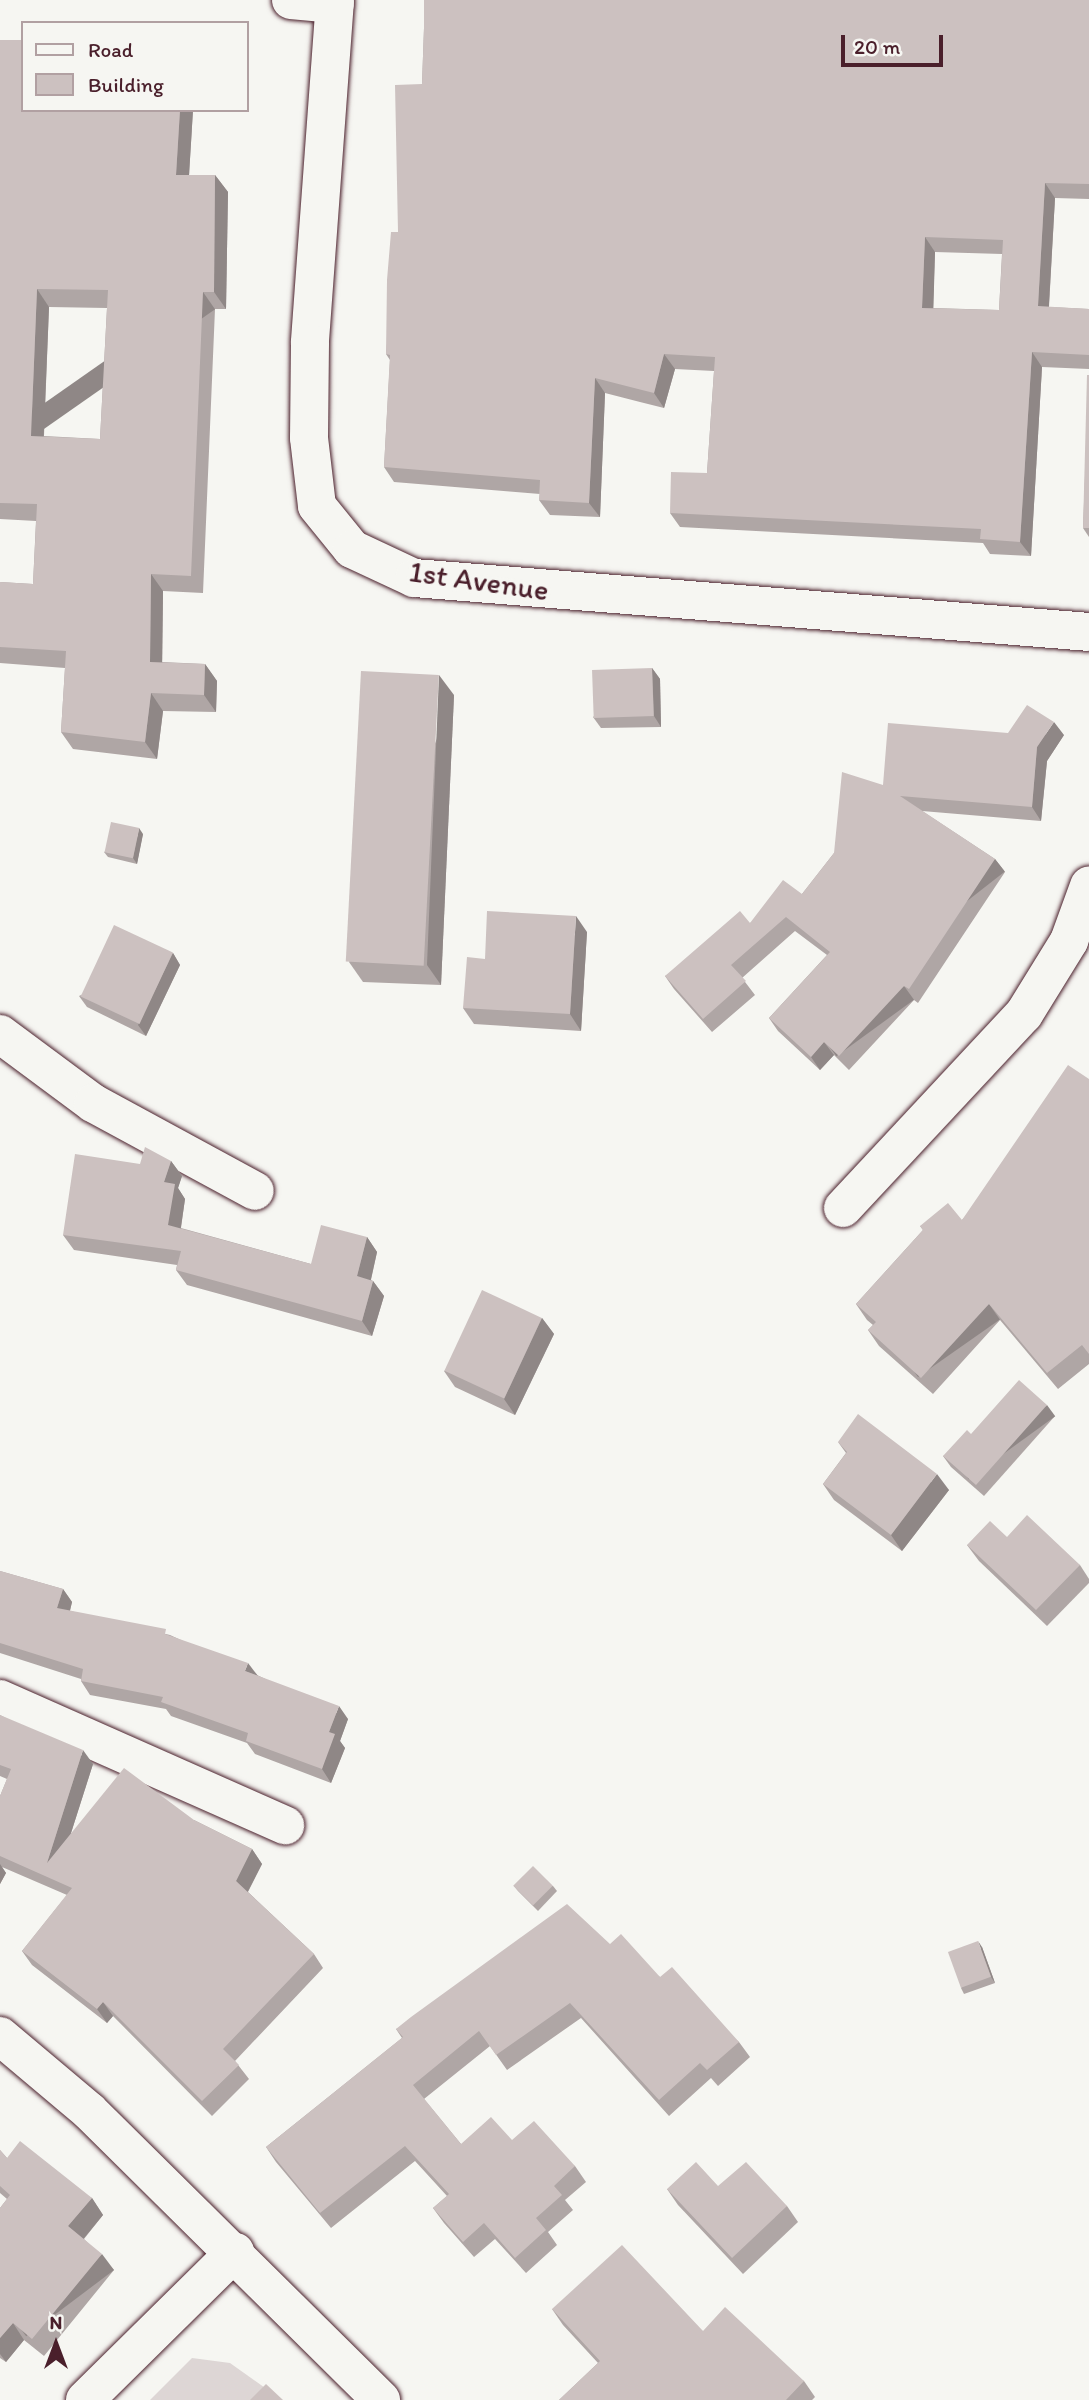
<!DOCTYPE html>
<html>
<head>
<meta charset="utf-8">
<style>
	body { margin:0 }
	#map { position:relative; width:1089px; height:2400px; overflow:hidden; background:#f6f6f2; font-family:Itim,sans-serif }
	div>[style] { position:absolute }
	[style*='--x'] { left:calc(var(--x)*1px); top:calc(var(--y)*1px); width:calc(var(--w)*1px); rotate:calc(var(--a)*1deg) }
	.green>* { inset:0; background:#ddd6d5 }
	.roads { filter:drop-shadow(0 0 2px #4a1f2b) drop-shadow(0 0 2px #4a1f2b) }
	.minor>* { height:38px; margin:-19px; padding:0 19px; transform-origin:19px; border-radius:19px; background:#f6f6f2 }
	.wall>* { inset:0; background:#afa6a5 }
	.shaded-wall>* { inset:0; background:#8f8786; transform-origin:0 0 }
	.building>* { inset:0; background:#ccc1c0; transform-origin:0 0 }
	span { translate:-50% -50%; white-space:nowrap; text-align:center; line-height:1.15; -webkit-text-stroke:7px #f6f6f2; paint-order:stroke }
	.street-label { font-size:30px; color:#4a1f2b }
	.legend { position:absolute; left:21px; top:21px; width:228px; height:91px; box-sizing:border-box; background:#f6f6f2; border:2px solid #b1a0a2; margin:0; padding:9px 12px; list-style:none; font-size:21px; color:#4a1f2b }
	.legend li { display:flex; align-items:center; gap:14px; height:35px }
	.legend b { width:35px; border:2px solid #b1a0a2 }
	.north { position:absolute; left:21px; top:2309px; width:70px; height:70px; -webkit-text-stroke:5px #f6f6f2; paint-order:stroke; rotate:0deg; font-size:19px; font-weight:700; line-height:28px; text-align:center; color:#4a1f2b }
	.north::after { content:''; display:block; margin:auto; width:24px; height:32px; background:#4a1f2b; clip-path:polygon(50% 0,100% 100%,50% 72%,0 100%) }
	.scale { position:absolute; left:841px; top:35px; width:102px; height:32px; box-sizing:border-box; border:4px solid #4a1f2b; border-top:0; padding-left:9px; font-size:21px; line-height:24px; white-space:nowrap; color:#4a1f2b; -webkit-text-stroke:5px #f6f6f2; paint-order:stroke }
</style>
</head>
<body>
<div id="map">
	<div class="green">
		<div style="clip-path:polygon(192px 2358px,230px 2363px,282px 2400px,150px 2400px)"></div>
	</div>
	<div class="roads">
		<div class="minor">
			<div style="--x:291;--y:0;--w:44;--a:5.2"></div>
			<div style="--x:335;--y:0;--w:344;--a:94.2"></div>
			<div style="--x:310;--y:343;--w:95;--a:90.6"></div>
			<div style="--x:309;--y:438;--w:68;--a:83.3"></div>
			<div style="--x:317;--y:506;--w:55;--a:50.9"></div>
			<div style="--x:352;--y:549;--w:68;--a:25.1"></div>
			<div style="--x:414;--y:578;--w:677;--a:4.57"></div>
			<div style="--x:0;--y:1034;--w:116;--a:36.6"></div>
			<div style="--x:93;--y:1103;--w:184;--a:28.5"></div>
			<div style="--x:843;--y:1208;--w:265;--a:-47"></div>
			<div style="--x:1024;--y:1014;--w:86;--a:-58.3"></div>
			<div style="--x:1069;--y:941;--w:59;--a:-70"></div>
			<div style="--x:0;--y:1699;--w:312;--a:23.9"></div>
			<div style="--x:0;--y:2036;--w:116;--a:40.1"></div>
			<div style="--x:89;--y:2111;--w:411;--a:44.7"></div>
			<div style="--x:85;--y:2400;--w:211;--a:-44.6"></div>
		</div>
	</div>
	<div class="wall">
		<div style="clip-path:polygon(evenodd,1089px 0,1089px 199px,1055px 198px,1049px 307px,1089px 309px,1089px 369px,1042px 367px,1031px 556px,990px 554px,983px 543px,680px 527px,670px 513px,707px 473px,714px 371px,675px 369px,664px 408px,605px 393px,600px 517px,550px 515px,539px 500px,540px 494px,394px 482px,384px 467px,390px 360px,386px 354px,398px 232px,422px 84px,424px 28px,1089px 0,935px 252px,1002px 254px,999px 310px,933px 308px,935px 252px)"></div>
		<div style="clip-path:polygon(evenodd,0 40px,23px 110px,193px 110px,189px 175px,215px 175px,228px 192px,226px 309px,215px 309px,203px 593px,163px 591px,162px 662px,205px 664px,217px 681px,216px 712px,163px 711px,157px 759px,73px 749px,61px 732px,65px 668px,0 663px,0 582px,33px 584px,36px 521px,0 519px,0 40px,49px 307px,107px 308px,100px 439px,44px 436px,49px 307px)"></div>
		<div style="clip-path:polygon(1089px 375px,1089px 537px,1083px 528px)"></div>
		<div style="clip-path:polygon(652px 668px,660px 679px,661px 727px,601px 728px,593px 717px)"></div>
		<div style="clip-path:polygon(454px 695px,441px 985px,363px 982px,349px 962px)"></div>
		<div style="clip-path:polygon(1008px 733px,1064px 735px,1047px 761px,1041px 821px,922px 811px,995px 859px,1005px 872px,918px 1003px,914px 1000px,849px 1070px,834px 1055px,820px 1070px,778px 1031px,769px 1018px,827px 955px,795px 931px,742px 978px,755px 995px,712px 1032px,674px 989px,665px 976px,750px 923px,802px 894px,834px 853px,883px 785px)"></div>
		<div style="clip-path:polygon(143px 834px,137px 864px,108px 857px,104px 852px)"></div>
		<div style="clip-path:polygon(587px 932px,581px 1031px,474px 1024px,463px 1008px,485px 959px)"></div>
		<div style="clip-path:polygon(173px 953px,180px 965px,146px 1036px,87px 1007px,79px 996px)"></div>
		<div style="clip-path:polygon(1089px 1079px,1089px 1364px,1058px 1389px,1000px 1320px,933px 1394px,879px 1346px,868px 1330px,873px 1325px,867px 1320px,856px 1304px,923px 1230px,920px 1226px,962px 1220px)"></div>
		<div style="clip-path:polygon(171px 1161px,182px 1176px,178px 1188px,185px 1199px,181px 1228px,311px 1264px,367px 1237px,377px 1252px,371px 1280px,373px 1281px,384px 1296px,372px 1336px,187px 1285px,176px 1270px,177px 1265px,74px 1250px,63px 1235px,140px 1164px)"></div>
		<div style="clip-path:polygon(542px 1318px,554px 1334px,515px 1415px,455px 1387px,444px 1371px)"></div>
		<div style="clip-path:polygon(1055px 1416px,984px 1496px,951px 1467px,943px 1456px)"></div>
		<div style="clip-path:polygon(838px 1442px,949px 1490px,902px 1551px,834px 1500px,823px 1484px,846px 1453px)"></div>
		<div style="clip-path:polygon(1007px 1537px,1080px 1565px,1089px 1579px,1089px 1583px,1047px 1626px,979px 1561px,967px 1545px)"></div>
		<div style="clip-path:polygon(0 1571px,63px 1589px,72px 1602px,70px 1611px,170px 1635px,257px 1675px,348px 1719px,340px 1741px,345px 1748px,331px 1783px,255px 1754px,247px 1743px,171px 1716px,166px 1709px,90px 1695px,81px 1681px,81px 1679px,0 1653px)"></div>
		<div style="clip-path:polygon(0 1715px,93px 1764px,71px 1833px,194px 1820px,252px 1849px,262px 1864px,248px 1892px,314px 1954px,323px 1968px,235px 2061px,249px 2079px,212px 2116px,113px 2016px,107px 2023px,32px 1965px,22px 1951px,67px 1895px,2px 1867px,6px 1873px,0 1884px,0 1796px,7px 1779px,0 1776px)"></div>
		<div style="clip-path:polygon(514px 1886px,553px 1886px,557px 1891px,538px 1911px,518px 1891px)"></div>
		<div style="clip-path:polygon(610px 1944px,660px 1977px,739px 2042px,750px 2057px,718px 2086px,711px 2078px,669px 2116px,581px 2018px,507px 2070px,490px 2046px,424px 2099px,461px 2144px,512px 2140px,575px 2166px,586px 2182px,565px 2200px,573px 2210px,548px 2232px,557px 2245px,526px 2273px,495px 2239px,474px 2257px,444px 2223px,433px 2208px,447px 2196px,415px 2161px,331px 2228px,276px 2162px,266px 2147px,402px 2038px,396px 2029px)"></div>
		<div style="clip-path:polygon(982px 1947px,995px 1983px,964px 1994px,961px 1988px)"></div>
		<div style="clip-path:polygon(0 2150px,7px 2158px,92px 2198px,103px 2215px,84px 2239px,114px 2270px,44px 2356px,24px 2340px,6px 2362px,0 2358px,0 2208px,7px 2199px,0 2193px)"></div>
		<div style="clip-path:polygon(718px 2186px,787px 2206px,798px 2222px,743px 2274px,678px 2205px,667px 2189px)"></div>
		<div style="clip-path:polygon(552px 2309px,703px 2331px,804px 2381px,815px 2397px,812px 2400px,559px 2400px,598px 2363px,563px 2325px)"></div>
	</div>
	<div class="shaded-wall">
		<div style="clip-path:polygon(180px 110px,193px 110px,188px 192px,176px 175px)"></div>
		<div style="clip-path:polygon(215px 175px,228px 192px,226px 309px,214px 292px)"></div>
		<div style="clip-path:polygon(1045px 183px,1055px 198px,1048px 321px,1038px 306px)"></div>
		<div style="clip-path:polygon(925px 237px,935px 252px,933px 322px,922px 308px)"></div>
		<div style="clip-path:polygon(37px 289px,49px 307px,43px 453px,31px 436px)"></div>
		<div style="left:203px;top:292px;width:21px;height:284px;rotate:55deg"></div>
		<div style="clip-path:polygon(1032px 352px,1042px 367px,1031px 556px,1020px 542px)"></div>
		<div style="clip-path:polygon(664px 354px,675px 369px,664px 408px,654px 393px)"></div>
		<div style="clip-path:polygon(595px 378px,605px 393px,600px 517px,589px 503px)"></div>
		<div style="clip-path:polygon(151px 574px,163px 591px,162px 679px,150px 662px)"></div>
		<div style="clip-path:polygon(205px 664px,217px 681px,216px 712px,204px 695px)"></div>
		<div style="clip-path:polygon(652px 668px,660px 679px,661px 727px,654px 716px)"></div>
		<div style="clip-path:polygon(439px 675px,454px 695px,441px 985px,427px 965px)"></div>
		<div style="clip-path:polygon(151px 693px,163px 711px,157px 759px,145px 742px)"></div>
		<div style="clip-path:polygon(1054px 722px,1064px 735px,1047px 761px,1041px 821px,1032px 807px,1037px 747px)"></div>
		<div style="clip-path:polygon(139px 828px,143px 834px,137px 864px,133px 858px)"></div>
		<div style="left:995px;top:859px;width:16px;height:156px;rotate:52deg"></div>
		<div style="clip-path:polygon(576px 916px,587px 932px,581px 1031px,570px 1014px)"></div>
		<div style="clip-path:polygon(173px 953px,180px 965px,146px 1036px,138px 1025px)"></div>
		<div style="left:904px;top:986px;width:17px;height:96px;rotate:54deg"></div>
		<div style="clip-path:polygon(824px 1042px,834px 1055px,820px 1070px,811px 1057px)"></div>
		<div style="clip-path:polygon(171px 1161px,182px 1176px,178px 1188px,185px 1199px,179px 1240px,168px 1225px,164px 1182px)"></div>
		<div style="clip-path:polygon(367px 1237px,377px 1252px,368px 1292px,357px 1276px)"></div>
		<div style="clip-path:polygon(373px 1281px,384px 1296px,372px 1336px,362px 1321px)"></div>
		<div style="left:989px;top:1304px;width:19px;height:100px;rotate:55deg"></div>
		<div style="clip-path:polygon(542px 1318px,554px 1334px,515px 1415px,504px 1399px)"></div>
		<div style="left:1047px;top:1405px;width:14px;height:107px;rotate:54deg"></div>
		<div style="clip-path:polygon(937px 1474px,949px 1490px,902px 1551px,891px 1535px)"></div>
		<div style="clip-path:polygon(63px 1589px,72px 1602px,67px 1622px,57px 1608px)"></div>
		<div style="clip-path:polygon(248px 1663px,258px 1676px,245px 1671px)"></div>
		<div style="clip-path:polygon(339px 1706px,348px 1719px,340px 1741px,345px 1748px,331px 1783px,322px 1769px,329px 1732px)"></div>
		<div style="clip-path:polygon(83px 1750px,93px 1764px,57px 1877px,47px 1863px)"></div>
		<div style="clip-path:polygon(252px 1849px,262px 1864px,246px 1895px,236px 1881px)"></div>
		<div style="clip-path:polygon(0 1864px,6px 1873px,0 1884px)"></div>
		<div style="clip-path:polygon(978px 1941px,982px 1947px,995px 1983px,991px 1977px)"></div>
		<div style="clip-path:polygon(103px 2002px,113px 2016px,107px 2023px,97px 2009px)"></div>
		<div style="clip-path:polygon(92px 2198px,103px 2215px,80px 2243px,68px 2226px)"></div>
		<div style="left:102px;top:2254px;width:20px;height:110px;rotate:53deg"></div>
		<div style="clip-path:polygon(13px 2323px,24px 2340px,6px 2362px,0 2354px,0 2338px)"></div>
	</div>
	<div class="building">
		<div style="clip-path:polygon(evenodd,424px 0,1089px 0,1089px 184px,1045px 183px,1038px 306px,1089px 309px,1089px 355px,1032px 352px,1020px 542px,980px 539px,981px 529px,670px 513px,671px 472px,707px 473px,715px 357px,664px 354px,654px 393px,595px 378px,589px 503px,539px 500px,540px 480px,384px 467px,390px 355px,386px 354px,387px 280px,391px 232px,398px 232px,395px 85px,422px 84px,424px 28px,424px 0,925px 237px,1003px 240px,999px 310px,922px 308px,925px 237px)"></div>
		<div style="clip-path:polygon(evenodd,0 40px,23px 40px,23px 110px,180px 110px,176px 175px,215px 175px,214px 292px,203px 292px,191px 576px,151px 574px,150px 662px,205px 664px,204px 695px,151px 693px,145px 742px,61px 732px,66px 651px,0 647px,0 582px,33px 584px,37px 504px,0 503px,0 40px,37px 289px,108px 290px,100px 439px,31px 436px,37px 289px)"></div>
		<div style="clip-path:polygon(1087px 375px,1089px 375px,1089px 528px,1083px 528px)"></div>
		<div style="left:652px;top:668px;width:48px;height:60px;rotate:88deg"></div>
		<div style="left:361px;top:671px;width:78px;height:291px;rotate:3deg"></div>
		<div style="clip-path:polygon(1027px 705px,1054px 722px,1037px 747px,1032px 807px,900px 796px,995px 859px,909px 989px,904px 986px,839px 1056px,824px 1042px,811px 1057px,769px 1018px,830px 952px,786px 917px,731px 965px,746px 981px,703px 1019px,665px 976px,740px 911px,750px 923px,783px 880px,802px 894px,834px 853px,842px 772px,883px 785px,888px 723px,1008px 733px)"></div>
		<div style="left:111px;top:822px;width:29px;height:31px;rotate:12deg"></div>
		<div style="clip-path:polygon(487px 911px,576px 916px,570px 1014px,463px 1008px,467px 957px,485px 959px)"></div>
		<div style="left:114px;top:925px;width:65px;height:79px;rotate:25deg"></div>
		<div style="clip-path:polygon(1068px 1065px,1089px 1079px,1089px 1354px,1082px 1345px,1047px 1373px,989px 1304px,921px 1378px,868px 1330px,876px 1322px,856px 1304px,923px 1230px,920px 1226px,948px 1203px,962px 1220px)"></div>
		<div style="clip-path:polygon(145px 1147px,171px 1161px,164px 1182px,175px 1184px,168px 1225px,311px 1264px,321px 1225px,367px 1237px,357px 1276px,373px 1281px,362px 1321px,176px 1270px,181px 1251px,63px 1235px,75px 1154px,140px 1164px)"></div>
		<div style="left:482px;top:1290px;width:66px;height:89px;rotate:25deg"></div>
		<div style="clip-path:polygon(1019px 1380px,1047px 1405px,976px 1485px,943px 1456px,967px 1430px,971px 1434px)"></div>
		<div style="clip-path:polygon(858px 1414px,937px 1474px,891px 1535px,823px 1484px,847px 1452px,838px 1442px)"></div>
		<div style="clip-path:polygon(1027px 1515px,1080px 1565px,1036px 1610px,967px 1545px,990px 1521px,1007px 1537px)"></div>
		<div style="clip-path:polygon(0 1571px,63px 1589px,57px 1608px,166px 1629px,165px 1634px,248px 1663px,245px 1671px,339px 1706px,329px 1732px,335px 1734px,322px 1769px,246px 1741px,248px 1733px,161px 1702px,163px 1697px,81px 1681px,83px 1669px,0 1643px)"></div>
		<div style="clip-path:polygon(0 1715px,83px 1750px,47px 1863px,124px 1768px,194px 1820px,252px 1849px,236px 1881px,314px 1954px,223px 2049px,239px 2065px,202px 2101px,103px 2002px,97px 2009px,22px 1951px,72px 1888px,0 1856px,0 1796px,11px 1769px,0 1765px)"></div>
		<div style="left:533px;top:1866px;width:28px;height:28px;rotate:45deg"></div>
		<div style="clip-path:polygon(567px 1904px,610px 1944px,621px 1934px,660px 1977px,672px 1967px,739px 2042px,707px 2070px,700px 2063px,659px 2100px,570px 2003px,496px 2055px,479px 2031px,413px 2085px,461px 2144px,491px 2117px,512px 2140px,534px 2121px,575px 2166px,554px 2186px,562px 2195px,536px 2218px,546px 2230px,515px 2258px,484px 2223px,463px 2242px,433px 2208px,449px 2194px,405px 2146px,320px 2213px,266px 2147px,403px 2037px,396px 2029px,411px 2017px)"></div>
		<div style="left:978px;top:1941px;width:38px;height:32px;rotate:70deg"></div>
		<div style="clip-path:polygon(20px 2141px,92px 2198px,68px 2226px,102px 2254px,32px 2339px,13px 2323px,0 2338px,0 2208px,10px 2195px,0 2186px,0 2150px,7px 2158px)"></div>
		<div style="clip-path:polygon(696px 2162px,718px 2186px,746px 2162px,787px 2206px,732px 2258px,667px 2189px)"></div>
		<div style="clip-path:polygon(622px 2245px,703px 2331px,725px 2307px,804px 2381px,786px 2400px,559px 2400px,600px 2361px,552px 2309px)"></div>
		<div style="clip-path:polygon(266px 2384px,283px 2400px,250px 2400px)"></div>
	</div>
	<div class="street-label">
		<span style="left:479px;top:581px;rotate:8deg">1st Avenue</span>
	</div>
	<ul class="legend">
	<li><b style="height:9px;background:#f6f6f2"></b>Road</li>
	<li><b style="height:19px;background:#ccc1c0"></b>Building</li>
	</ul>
	<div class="north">N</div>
	<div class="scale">20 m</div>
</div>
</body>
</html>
